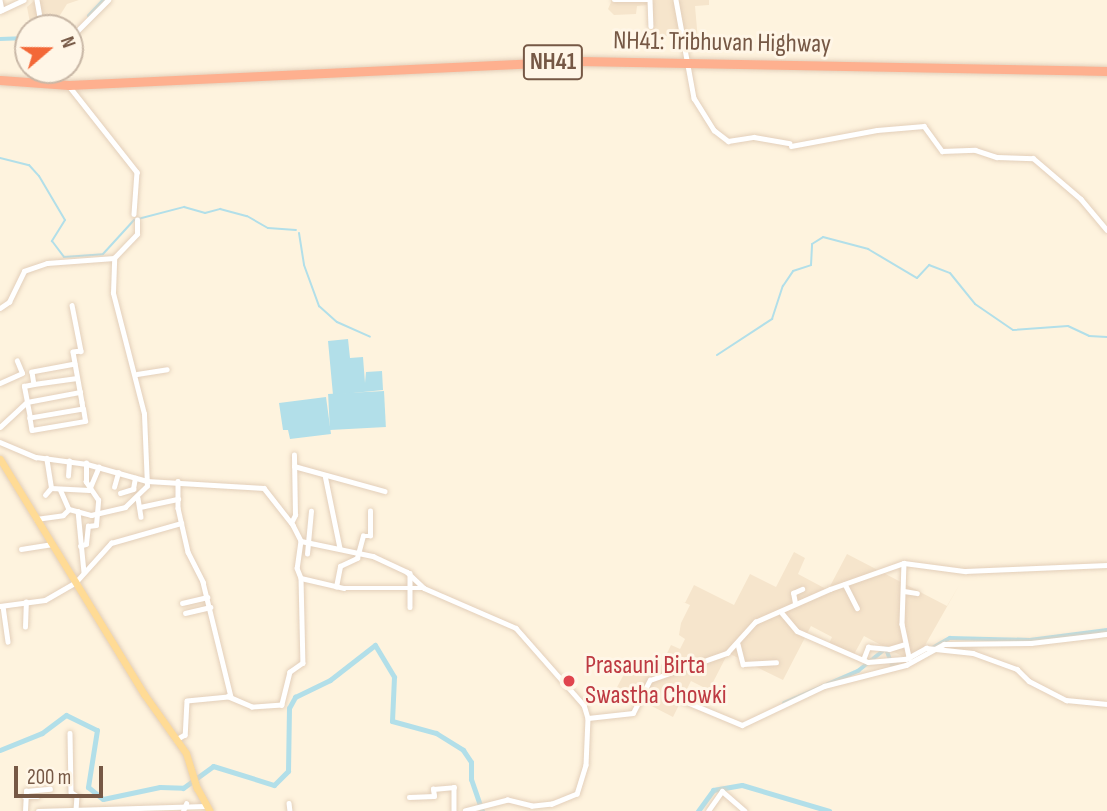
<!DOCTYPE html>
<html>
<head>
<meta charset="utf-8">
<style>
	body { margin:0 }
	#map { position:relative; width:1107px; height:811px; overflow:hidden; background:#fef3de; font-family:"Sofia Sans Condensed",sans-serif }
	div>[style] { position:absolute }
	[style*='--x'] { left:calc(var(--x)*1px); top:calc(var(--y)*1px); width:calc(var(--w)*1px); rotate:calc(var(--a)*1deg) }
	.residential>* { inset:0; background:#f6e5cc }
	.water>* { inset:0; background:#b2dfe9; transform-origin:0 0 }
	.stream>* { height:2px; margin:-1px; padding:0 1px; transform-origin:1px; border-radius:1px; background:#b2dfe9 }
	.canal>* { height:3.5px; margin:-1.75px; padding:0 1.75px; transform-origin:1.75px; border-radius:1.75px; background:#b2dfe9 }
	.river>* { height:5px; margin:-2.5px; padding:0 2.5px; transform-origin:2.5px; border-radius:2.5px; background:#b2dfe9 }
	.roads { filter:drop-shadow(0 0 2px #e3cfba) drop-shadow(0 0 2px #e3cfba) }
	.minor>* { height:4.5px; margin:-2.25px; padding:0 2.25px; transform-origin:2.25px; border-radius:2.25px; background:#fff }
	.major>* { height:7px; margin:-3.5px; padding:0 3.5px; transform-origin:3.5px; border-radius:3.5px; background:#ffdb95 }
	.highway>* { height:9px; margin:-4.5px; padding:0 4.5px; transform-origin:4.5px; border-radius:4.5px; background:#feb08f }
	.dots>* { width:19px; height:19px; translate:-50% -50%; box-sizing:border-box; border:4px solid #fff6e7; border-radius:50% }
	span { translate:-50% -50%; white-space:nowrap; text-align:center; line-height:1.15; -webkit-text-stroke:6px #fff6e7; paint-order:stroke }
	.shield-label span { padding:2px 5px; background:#fff6e7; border:2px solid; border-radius:5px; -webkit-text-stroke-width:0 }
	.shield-label { font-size:24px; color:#765845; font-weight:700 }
	.street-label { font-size:26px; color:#765845 }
	.health-label { font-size:26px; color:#be3a42 }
	.left { translate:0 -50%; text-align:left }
	.north { position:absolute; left:14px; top:14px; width:70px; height:70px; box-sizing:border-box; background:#fff6e7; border:2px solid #c8b7a6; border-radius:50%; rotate:70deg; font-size:19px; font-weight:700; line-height:28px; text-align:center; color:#765845 }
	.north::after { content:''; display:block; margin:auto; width:24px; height:32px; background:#f36838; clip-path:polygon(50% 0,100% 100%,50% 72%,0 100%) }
	.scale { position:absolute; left:14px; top:766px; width:89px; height:32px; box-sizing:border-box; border:4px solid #765845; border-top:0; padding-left:9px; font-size:21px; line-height:24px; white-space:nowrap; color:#765845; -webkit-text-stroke:5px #fff6e7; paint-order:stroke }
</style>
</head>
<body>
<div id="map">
	<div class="residential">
		<div style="clip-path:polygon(35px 0,79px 0,67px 4px,52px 28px,31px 28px,27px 7px)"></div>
		<div style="clip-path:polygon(612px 0,709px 0,709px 5px,695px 6px,699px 52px,691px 53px,681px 36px,659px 36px,650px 29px,647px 5px,637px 6px,636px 14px,614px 15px,608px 9px)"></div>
		<div style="clip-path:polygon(794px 552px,805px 558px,798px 574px,828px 590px,847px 554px,947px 606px,961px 582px,915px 663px,864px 636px,852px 658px,828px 646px,832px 637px,811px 626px,783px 680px,728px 653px,709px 690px,691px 681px,673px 717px,636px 698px,633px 702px,616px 689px,630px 663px,656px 676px,671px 645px,680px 649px,685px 639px,679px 635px,681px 623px,690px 605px,681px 601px,685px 603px,694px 585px,734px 605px,750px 574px,776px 587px)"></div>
	</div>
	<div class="water">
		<div style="clip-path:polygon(348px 339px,350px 358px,363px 357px,365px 383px,366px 372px,382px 371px,383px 390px,333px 395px,328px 341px)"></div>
		<div style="left:384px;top:391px;width:36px;height:56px;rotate:87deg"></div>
		<div style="clip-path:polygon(326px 397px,331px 434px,290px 439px,288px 430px,283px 430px,279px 403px)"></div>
	</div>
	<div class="stream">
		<div style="--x:0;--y:158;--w:30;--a:14"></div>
		<div style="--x:29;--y:165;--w:15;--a:48"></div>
		<div style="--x:39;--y:176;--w:51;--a:59.4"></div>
		<div style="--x:65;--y:220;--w:25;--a:122"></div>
		<div style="--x:52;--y:241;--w:20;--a:53"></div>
		<div style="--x:64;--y:257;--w:39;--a:-4"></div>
		<div style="--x:103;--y:254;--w:46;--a:-47.6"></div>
		<div style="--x:134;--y:220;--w:52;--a:-14.6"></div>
		<div style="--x:184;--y:207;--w:22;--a:16"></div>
		<div style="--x:205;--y:213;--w:16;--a:-15"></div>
		<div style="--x:220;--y:209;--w:28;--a:15"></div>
		<div style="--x:247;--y:216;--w:24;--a:30"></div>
		<div style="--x:268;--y:228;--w:28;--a:4"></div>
		<div style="--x:299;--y:233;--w:32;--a:81"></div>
		<div style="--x:304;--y:265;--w:44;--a:69.9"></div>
		<div style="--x:319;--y:306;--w:24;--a:42"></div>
		<div style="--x:337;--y:322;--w:36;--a:24"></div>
		<div style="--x:717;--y:355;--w:66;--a:-33.2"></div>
		<div style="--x:772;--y:319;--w:35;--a:-72"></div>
		<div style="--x:783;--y:286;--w:18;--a:-56"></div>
		<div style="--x:793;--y:271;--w:19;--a:-18"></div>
		<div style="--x:811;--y:265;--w:21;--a:-87"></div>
		<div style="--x:812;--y:244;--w:13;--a:-32"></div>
		<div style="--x:823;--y:237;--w:47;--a:14.9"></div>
		<div style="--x:868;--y:249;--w:57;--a:30.6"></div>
		<div style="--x:917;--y:278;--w:18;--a:-47"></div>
		<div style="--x:929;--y:265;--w:22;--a:21"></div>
		<div style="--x:950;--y:273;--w:40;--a:51"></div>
		<div style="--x:975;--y:304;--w:46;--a:34.4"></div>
		<div style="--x:1013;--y:330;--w:55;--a:-4.2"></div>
		<div style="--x:1068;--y:326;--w:23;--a:25"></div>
		<div style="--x:1089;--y:336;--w:18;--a:3"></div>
	</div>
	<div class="canal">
		<div style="--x:89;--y:16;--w:22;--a:-47"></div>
		<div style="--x:0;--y:39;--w:28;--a:-2"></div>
		<div style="--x:929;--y:650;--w:24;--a:-30"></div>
		<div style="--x:950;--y:638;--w:80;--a:1.4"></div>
		<div style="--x:1030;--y:640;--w:78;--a:-7.4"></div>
		<div style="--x:784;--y:703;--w:81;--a:-23.4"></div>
		<div style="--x:858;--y:671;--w:36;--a:-39"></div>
		<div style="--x:886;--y:648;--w:17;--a:69"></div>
		<div style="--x:892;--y:664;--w:26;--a:-13"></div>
	</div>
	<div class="river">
		<div style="--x:0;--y:750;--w:45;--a:-22"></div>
		<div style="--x:42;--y:733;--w:30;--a:-37"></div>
		<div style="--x:66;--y:715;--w:34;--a:26"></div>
		<div style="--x:97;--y:730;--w:58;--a:99"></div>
		<div style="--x:88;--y:787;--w:19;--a:39"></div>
		<div style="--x:103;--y:799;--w:58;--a:-11.9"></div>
		<div style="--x:160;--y:787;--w:23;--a:2"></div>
		<div style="--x:183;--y:788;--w:37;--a:-36"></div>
		<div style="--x:213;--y:766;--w:64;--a:17.3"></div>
		<div style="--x:274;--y:785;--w:20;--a:-45"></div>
		<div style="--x:288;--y:771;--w:63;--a:-89.1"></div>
		<div style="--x:289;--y:708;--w:13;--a:-61"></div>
		<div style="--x:295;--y:697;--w:39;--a:-26"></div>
		<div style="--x:330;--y:680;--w:57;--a:-37.9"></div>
		<div style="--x:375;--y:645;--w:37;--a:59"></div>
		<div style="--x:394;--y:677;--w:44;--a:92.6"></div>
		<div style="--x:392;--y:721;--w:46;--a:15.3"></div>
		<div style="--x:436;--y:733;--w:32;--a:32"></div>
		<div style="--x:463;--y:750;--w:14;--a:56"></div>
		<div style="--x:471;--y:762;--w:17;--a:90"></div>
		<div style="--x:471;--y:779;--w:34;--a:71"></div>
		<div style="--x:698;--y:811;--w:26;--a:-54"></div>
		<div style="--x:713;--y:790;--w:29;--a:-10"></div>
		<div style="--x:742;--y:785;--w:91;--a:16.6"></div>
	</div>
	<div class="roads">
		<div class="minor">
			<div style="--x:0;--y:0;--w:10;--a:79"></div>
			<div style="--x:37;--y:0;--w:28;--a:80"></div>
			<div style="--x:614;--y:0;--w:36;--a:0"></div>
			<div style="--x:650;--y:0;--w:26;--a:88"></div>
			<div style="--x:676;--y:0;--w:100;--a:79.6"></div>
			<div style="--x:694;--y:98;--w:38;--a:58"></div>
			<div style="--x:714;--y:130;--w:18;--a:38"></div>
			<div style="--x:728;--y:141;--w:26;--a:-9"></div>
			<div style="--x:754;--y:137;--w:36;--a:10"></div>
			<div style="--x:0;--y:11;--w:26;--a:-25"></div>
			<div style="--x:70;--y:38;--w:54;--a:-45"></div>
			<div style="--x:58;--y:70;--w:14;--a:78"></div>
			<div style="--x:69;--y:86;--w:110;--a:51.7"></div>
			<div style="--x:137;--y:172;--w:42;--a:94.1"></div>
			<div style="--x:791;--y:146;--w:87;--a:-10.5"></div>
			<div style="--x:877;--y:130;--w:47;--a:-4.9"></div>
			<div style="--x:924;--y:126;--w:31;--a:54"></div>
			<div style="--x:942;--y:151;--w:33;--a:-2"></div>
			<div style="--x:975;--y:150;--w:23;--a:18"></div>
			<div style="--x:997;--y:157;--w:36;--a:2"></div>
			<div style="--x:1033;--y:158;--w:63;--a:40.5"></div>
			<div style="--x:1081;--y:199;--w:40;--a:50"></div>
			<div style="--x:72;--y:305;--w:47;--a:78.9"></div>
			<div style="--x:81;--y:351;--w:8;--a:173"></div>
			<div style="--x:73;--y:352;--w:51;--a:79.8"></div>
			<div style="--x:82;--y:402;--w:7;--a:82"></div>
			<div style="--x:83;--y:409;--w:54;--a:170.4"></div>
			<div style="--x:30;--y:418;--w:16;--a:-101"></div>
			<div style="--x:27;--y:402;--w:54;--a:-10.7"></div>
			<div style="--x:0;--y:308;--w:11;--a:-34"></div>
			<div style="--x:9;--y:302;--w:34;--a:-64"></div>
			<div style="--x:24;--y:271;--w:24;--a:-19"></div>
			<div style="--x:47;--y:263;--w:67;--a:-4.3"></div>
			<div style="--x:114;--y:258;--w:33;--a:-46"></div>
			<div style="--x:137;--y:234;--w:14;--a:-90"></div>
			<div style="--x:75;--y:364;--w:44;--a:169.5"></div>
			<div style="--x:32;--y:372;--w:12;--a:81"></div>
			<div style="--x:34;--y:384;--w:43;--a:-7.9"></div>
			<div style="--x:137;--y:374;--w:30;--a:-9"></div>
			<div style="--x:0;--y:383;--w:24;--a:-24"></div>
			<div style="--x:22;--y:373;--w:13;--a:-113"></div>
			<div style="--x:30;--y:418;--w:12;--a:81"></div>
			<div style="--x:32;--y:430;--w:54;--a:-9.6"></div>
			<div style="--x:85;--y:421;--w:12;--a:-99"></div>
			<div style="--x:0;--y:427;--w:37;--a:-43"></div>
			<div style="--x:27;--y:402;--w:16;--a:-101"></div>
			<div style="--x:24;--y:386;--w:10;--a:-11"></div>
			<div style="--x:0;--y:442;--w:39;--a:23"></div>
			<div style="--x:36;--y:457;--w:51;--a:7.8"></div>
			<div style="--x:87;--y:464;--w:62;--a:15.8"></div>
			<div style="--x:147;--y:481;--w:117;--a:3.4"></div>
			<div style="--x:264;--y:488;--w:47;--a:51.9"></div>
			<div style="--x:293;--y:525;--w:18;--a:63"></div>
			<div style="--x:301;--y:541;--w:27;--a:98"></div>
			<div style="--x:297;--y:568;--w:11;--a:68"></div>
			<div style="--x:301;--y:578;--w:85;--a:88.7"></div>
			<div style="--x:303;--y:663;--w:16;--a:145"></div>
			<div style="--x:290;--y:672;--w:34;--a:104"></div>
			<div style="--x:282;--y:705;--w:30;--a:176"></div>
			<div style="--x:252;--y:707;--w:26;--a:-157"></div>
			<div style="--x:228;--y:697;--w:41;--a:174.4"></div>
			<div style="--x:187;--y:701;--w:34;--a:93"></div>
			<div style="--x:185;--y:735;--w:10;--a:151"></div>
			<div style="--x:294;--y:466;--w:94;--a:15.4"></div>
			<div style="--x:325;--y:475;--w:75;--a:78.4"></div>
			<div style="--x:68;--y:476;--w:15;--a:-86"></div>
			<div style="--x:178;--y:481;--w:27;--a:90"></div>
			<div style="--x:178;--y:508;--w:45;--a:77.2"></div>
			<div style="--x:188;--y:552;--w:34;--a:63"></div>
			<div style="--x:203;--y:582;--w:118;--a:76.3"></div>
			<div style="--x:114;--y:487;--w:15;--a:-74"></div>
			<div style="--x:51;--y:488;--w:38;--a:3"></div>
			<div style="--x:89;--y:490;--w:25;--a:-67"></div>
			<div style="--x:60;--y:489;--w:22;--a:66"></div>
			<div style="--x:69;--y:509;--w:23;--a:15"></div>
			<div style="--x:91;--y:515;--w:35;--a:-13"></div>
			<div style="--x:125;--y:507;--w:30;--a:-44"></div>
			<div style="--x:147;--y:486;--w:72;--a:-92.4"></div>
			<div style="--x:144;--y:414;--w:125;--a:-104.4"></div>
			<div style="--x:113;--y:293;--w:35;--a:-88"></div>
			<div style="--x:120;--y:493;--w:14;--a:-17"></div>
			<div style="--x:133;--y:489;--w:11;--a:-80"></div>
			<div style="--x:45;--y:495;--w:9;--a:-49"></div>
			<div style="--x:51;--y:488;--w:30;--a:-99"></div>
			<div style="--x:138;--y:498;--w:19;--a:81"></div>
			<div style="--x:140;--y:507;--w:39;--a:-12"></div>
			<div style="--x:78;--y:511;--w:61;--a:84.4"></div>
			<div style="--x:36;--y:519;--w:27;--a:-8"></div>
			<div style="--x:63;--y:515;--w:8;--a:-45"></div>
			<div style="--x:291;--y:523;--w:9;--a:-63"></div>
			<div style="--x:295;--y:515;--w:60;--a:-91"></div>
			<div style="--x:301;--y:541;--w:74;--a:11.8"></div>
			<div style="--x:373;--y:556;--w:38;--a:25"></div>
			<div style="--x:407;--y:572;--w:23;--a:43"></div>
			<div style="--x:424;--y:588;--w:100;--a:23.5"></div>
			<div style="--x:516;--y:628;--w:103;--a:48.6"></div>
			<div style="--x:584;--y:705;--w:14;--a:73"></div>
			<div style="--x:588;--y:718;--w:47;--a:92.4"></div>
			<div style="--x:586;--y:765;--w:30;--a:107"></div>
			<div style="--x:577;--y:794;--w:27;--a:158"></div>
			<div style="--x:552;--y:804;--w:20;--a:174"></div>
			<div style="--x:532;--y:806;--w:25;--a:-166"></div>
			<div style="--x:508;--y:800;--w:44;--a:165.7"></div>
			<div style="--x:80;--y:546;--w:6;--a:-18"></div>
			<div style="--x:86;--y:544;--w:18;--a:-84"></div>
			<div style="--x:88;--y:526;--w:8;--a:-7"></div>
			<div style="--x:96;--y:525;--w:25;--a:-85"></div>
			<div style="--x:98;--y:500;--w:22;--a:-124"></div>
			<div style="--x:86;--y:482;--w:19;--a:-90"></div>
			<div style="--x:21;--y:549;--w:30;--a:-9"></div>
			<div style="--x:307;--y:554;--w:43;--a:-84.7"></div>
			<div style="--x:904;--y:563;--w:61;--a:91.9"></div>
			<div style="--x:902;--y:624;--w:35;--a:78"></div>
			<div style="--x:410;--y:573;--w:34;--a:90"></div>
			<div style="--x:301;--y:578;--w:44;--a:13.1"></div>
			<div style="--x:344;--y:588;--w:80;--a:0"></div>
			<div style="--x:845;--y:584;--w:27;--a:63"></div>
			<div style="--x:336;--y:587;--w:21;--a:-79"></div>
			<div style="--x:340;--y:566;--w:19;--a:-25"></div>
			<div style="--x:357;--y:558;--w:23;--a:-75"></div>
			<div style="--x:363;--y:536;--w:7;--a:0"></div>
			<div style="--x:370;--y:536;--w:25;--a:-90"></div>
			<div style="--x:904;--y:591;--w:13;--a:9"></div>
			<div style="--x:182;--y:603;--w:26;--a:-13"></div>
			<div style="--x:795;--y:603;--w:10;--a:-101"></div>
			<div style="--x:793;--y:593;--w:10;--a:-24"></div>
			<div style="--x:0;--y:606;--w:45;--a:-7.6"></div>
			<div style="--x:45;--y:600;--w:34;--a:-30"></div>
			<div style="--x:75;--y:583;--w:54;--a:-48"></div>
			<div style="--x:111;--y:543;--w:73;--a:-15.9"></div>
			<div style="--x:3;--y:606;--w:36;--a:82"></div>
			<div style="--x:185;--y:613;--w:26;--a:-13"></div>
			<div style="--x:782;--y:613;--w:23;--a:50"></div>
			<div style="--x:797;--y:631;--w:77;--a:23.6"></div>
			<div style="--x:868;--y:662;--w:38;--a:-5"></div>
			<div style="--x:906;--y:659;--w:23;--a:-29"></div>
			<div style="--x:926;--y:648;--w:47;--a:6.1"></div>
			<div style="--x:973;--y:653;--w:47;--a:20"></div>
			<div style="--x:1017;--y:669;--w:17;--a:45"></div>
			<div style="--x:1029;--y:681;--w:42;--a:27.2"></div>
			<div style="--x:1066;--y:700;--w:41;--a:5.6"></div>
			<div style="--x:25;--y:627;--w:25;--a:-88"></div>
			<div style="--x:738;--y:644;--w:21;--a:76"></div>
			<div style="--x:743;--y:664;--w:33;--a:-3"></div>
			<div style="--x:863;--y:660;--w:14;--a:-69"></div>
			<div style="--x:868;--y:647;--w:21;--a:5"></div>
			<div style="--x:889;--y:649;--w:17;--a:-17"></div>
			<div style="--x:670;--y:695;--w:78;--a:22.6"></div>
			<div style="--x:742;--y:725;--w:91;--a:-25.4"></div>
			<div style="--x:824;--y:686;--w:85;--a:-14.4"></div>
			<div style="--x:906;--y:665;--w:43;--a:-28.9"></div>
			<div style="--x:944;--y:644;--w:87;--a:-0.7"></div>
			<div style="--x:1031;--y:643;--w:77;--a:-6.8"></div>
			<div style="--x:588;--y:718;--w:45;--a:-6.3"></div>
			<div style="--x:633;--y:713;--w:37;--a:-63"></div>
			<div style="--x:650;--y:680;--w:82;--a:-19.3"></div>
			<div style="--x:727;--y:653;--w:42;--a:-47.9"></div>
			<div style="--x:755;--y:622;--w:82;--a:-23.7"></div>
			<div style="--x:830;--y:589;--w:78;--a:-19.4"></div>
			<div style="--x:904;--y:563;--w:62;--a:7.5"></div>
			<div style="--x:965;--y:571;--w:142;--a:-2.4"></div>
			<div style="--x:70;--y:733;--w:59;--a:89"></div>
			<div style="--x:71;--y:792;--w:7;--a:34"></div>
			<div style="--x:77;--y:796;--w:14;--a:94"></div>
			<div style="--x:24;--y:797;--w:14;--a:0"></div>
			<div style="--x:409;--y:797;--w:25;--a:-2"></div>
			<div style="--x:434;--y:796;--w:7;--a:-98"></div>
			<div style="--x:433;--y:789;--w:21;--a:-5"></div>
			<div style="--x:454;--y:787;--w:24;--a:90"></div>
			<div style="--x:289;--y:803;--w:8;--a:83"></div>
			<div style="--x:25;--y:811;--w:20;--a:-87"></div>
			<div style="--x:26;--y:791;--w:24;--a:-5"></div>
			<div style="--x:38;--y:811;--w:167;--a:-1.7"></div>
			<div style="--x:183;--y:811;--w:8;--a:-67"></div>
			<div style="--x:708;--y:811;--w:24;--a:-55"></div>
			<div style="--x:722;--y:791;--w:30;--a:41"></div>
		</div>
		<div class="major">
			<div style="--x:0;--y:459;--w:276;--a:58.5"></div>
			<div style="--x:144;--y:694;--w:72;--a:54.6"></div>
			<div style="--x:186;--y:753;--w:37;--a:73"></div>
			<div style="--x:197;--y:788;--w:26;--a:61"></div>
		</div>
		<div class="highway">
			<div style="--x:0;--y:80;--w:69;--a:4.1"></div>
			<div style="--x:69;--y:85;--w:512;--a:-2.69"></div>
			<div style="--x:580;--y:61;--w:527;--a:1.09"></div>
		</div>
	</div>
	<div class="dots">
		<div style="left:569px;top:681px;background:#e0444e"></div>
	</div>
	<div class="shield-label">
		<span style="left:553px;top:62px">NH41</span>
	</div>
	<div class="street-label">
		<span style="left:722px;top:43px;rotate:1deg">NH41: Tribhuvan Highway</span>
	</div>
	<div class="health-label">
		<span class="left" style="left:585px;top:681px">Prasauni Birta<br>Swastha Chowki</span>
	</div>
	<div class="north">N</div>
	<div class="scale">200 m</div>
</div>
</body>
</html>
